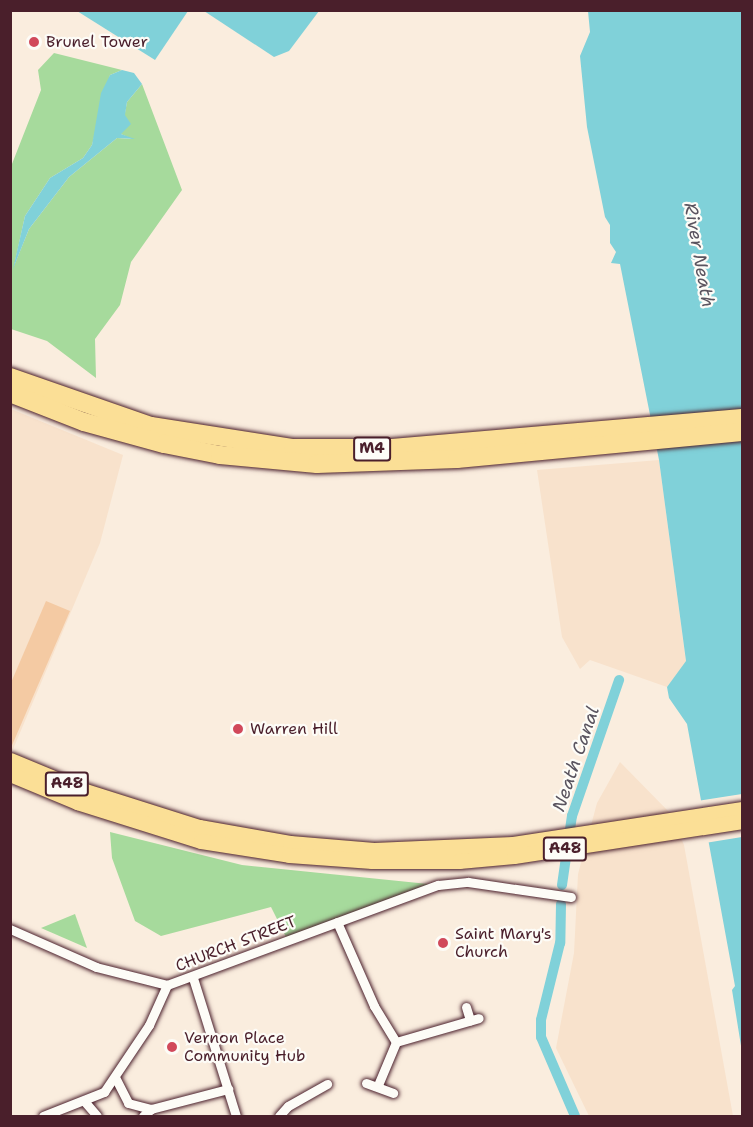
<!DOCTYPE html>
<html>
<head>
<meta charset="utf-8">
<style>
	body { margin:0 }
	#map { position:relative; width:753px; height:1127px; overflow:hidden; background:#faedde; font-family:"Shantell Sans",sans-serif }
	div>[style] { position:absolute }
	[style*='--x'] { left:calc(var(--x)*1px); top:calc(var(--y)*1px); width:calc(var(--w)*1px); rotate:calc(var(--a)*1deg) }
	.built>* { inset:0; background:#f8e2cc }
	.green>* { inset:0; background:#a6da9c }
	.water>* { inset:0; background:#80d1d9 }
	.pier>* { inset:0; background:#faedde }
	.canal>* { height:10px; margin:-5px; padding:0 5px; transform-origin:5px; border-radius:5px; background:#80d1d9 }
	.building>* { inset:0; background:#f4caa3 }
	.roads { filter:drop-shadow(0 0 2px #4a1f2b) drop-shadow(0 0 2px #4a1f2b) }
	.street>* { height:9px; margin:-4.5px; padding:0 4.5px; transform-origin:4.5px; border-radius:4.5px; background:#fdfcf7 }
	.primary>* { height:15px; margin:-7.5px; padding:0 7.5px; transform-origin:7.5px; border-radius:7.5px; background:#fbdf96 }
	.highway>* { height:18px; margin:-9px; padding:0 9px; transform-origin:9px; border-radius:9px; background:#fbdf96 }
	.dots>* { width:16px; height:16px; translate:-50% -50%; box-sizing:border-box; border:3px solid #fdfcf7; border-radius:50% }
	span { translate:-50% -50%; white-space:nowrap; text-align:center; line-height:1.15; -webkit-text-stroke:4.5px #fdfcf7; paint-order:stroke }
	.shield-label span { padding:2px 4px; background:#fdfcf7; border:2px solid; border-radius:4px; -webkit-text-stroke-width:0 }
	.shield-label { font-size:15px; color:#4a1f2b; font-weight:700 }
	.poi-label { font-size:16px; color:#4a1f2b }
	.left { translate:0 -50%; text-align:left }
	.street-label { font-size:16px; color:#4a1f2b }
	.water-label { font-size:18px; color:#5a545f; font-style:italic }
	.frame { position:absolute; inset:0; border:12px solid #4a1f2b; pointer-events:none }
</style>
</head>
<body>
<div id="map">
	<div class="built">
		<div style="clip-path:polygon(11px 409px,123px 455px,100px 543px,11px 754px)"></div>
		<div style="clip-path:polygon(659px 460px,686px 662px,667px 687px,590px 660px,580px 669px,562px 637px,537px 470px)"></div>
		<div style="clip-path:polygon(620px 762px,670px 813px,684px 845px,733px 1116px,589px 1116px,556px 1048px,574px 953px,578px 874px,597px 803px)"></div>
	</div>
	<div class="green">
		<div style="clip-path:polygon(54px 53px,122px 70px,110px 75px,92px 145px,83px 158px,50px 178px,25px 216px,14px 266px,29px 229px,69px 177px,117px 138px,132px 139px,121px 134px,127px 102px,142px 84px,182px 190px,131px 262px,120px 305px,95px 339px,96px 378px,47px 341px,11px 329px,10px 169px,41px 90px,38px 70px)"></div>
		<div style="clip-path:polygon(110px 832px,242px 865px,438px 885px,288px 941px,271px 907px,161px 936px,135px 921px,112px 858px)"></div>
		<div style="clip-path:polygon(75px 914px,87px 948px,41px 928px)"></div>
	</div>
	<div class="water">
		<div style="clip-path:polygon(77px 11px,188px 11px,155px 60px)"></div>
		<div style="clip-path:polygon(204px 11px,319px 10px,319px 11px,289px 51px,274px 57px)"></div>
		<div style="clip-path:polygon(588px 11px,742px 11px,742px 1052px,732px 990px,735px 986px,687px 724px,669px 698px,667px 687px,686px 661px,659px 460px,620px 264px,611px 263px,616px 252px,610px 243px,610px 225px,605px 217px,587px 127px,580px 56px,590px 32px)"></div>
		<div style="clip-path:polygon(122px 70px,134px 73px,142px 84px,127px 102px,125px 115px,131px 124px,121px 134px,135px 139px,117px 138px,69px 177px,29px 229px,13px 269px,25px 216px,50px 178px,83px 158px,92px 145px,101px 93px,110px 75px)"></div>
	</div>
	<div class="pier">
		<div style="clip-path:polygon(742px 794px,742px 837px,705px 843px,697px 801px)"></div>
	</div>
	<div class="canal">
		<div style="--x:562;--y:885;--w:70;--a:-81.8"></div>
		<div style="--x:572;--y:816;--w:144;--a:-70.9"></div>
		<div style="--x:561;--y:904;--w:39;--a:91"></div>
		<div style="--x:560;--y:943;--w:79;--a:103.9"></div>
		<div style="--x:541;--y:1020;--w:17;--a:90"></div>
		<div style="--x:541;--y:1037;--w:86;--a:66.7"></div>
	</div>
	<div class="building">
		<div style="clip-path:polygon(46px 601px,70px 611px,10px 750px,10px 685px)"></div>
	</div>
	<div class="roads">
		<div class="street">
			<div style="--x:337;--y:922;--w:92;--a:66.2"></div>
			<div style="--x:374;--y:1006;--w:42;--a:58.6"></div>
			<div style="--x:396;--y:1042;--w:86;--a:-16.1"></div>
			<div style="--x:10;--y:929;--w:94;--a:23.8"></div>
			<div style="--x:96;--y:967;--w:73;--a:14.2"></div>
			<div style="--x:167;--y:985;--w:289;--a:-20.3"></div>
			<div style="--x:438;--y:885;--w:30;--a:-6"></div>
			<div style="--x:468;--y:882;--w:104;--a:8.3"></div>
			<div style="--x:193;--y:978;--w:145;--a:72.7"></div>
			<div style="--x:466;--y:1007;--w:14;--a:73"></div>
			<div style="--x:116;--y:1079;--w:27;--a:63"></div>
			<div style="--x:128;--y:1103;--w:24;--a:15"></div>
			<div style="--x:366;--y:1083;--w:29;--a:20"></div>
			<div style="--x:378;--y:1085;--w:47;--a:-67.3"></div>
			<div style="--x:85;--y:1102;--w:18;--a:49"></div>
			<div style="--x:43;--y:1116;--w:66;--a:-21.5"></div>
			<div style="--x:104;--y:1092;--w:81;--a:-56.1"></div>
			<div style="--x:149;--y:1025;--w:44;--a:-65.8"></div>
			<div style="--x:143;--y:1116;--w:11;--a:-41"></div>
			<div style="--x:151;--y:1109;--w:80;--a:-14.6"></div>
			<div style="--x:279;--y:1116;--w:13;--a:-48"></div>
			<div style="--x:288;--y:1106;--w:45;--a:-29.4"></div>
		</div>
		<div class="primary">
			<div style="--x:10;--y:760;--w:81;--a:22.5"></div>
			<div style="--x:85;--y:791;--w:120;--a:17.5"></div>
			<div style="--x:199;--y:827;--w:92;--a:10"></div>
			<div style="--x:290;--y:843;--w:84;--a:4.8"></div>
			<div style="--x:374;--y:850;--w:139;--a:-2.5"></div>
			<div style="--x:513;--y:844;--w:232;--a:-8.7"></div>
			<div style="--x:10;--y:774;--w:73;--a:22.7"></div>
			<div style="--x:77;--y:802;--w:130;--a:17.5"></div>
			<div style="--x:201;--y:841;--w:89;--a:9"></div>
			<div style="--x:289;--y:855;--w:83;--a:4.1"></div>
			<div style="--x:372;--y:861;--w:87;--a:0"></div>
			<div style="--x:459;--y:861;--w:55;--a:-5.2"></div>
			<div style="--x:514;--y:856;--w:231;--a:-8.7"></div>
		</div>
		<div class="highway">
			<div style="--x:10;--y:377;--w:149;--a:19.2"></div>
			<div style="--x:151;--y:426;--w:144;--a:8.8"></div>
			<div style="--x:293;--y:448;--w:99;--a:0"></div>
			<div style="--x:392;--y:448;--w:351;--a:-4.9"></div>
			<div style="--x:10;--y:393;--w:79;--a:21.4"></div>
			<div style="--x:84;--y:422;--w:83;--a:15.4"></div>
			<div style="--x:164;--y:444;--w:57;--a:11.1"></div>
			<div style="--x:220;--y:455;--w:97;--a:5.3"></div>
			<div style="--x:317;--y:464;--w:140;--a:-2"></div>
			<div style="--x:457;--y:459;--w:286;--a:-5.4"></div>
		</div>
	</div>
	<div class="dots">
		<div style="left:34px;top:42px;background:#d1495b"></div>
		<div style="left:238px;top:729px;background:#d1495b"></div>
		<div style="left:443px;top:943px;background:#d1495b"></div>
		<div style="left:172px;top:1047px;background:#d1495b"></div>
	</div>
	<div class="shield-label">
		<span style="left:372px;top:449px">M4</span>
		<span style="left:67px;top:784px">A48</span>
		<span style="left:565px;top:849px">A48</span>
	</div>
	<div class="poi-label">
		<span class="left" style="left:46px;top:42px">Brunel Tower</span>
		<span class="left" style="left:250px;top:729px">Warren Hill</span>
		<span class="left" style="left:455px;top:943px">Saint Mary's<br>Church</span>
		<span class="left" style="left:184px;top:1047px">Vernon Place<br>Community Hub</span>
	</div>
	<div class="street-label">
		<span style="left:236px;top:944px;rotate:-21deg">CHURCH STREET</span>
	</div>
	<div class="water-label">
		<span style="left:699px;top:255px;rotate:80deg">River Neath</span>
		<span style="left:576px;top:759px;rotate:-71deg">Neath Canal</span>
	</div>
	<div class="frame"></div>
</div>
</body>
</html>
